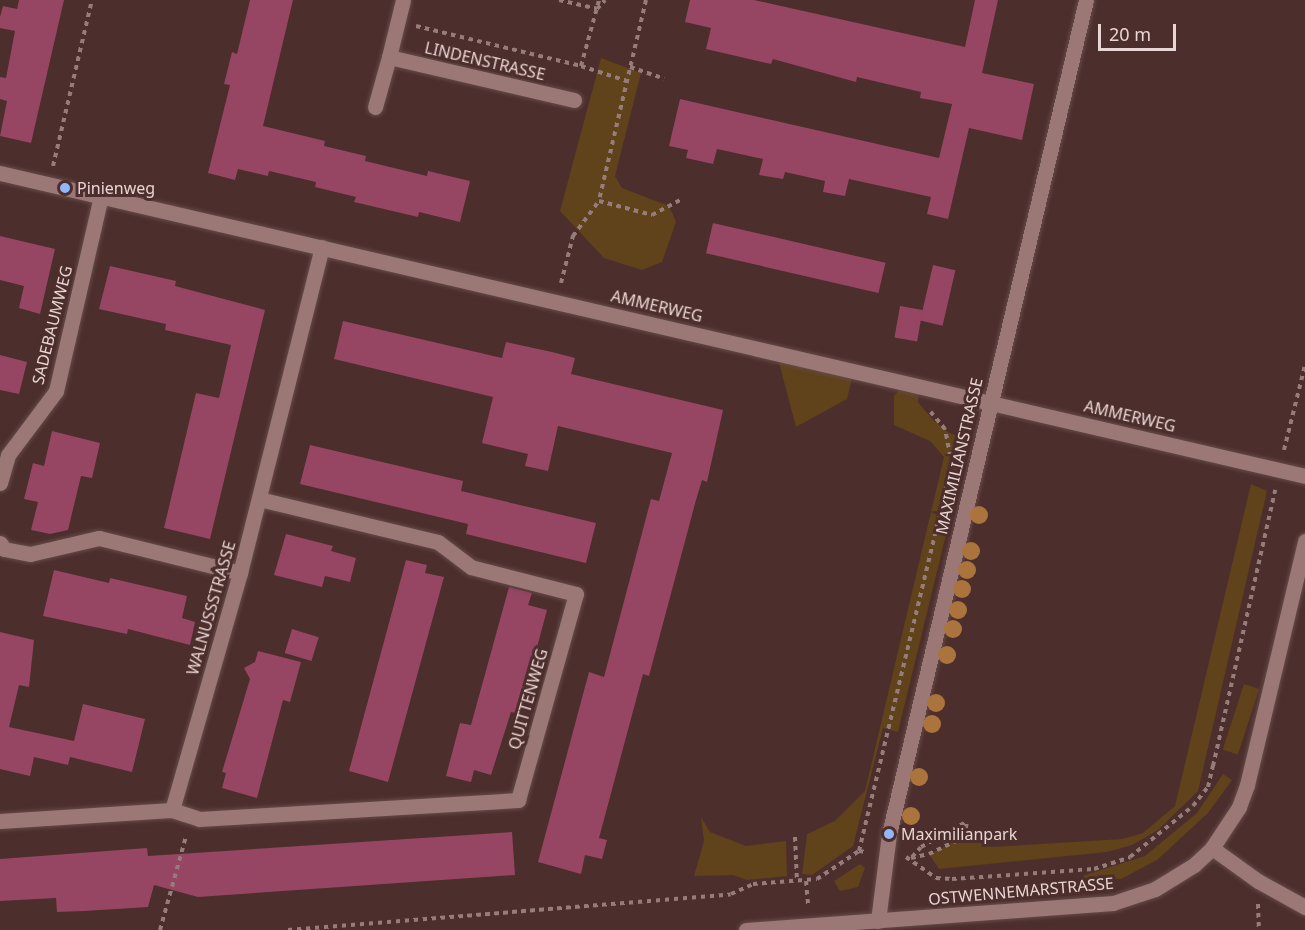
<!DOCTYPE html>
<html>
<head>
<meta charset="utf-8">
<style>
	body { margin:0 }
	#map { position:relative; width:1305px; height:930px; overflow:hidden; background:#4c2e2c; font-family:"Noto Sans",sans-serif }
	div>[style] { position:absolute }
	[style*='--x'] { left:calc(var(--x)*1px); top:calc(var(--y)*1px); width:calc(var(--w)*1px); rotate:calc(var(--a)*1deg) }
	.green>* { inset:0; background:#60421b; transform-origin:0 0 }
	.building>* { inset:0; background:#964563; transform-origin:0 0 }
	.path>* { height:4px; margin-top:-2px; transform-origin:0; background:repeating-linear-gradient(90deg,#967c7a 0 4.5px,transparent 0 9px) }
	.roads { filter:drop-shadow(0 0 2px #654b49) drop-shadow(0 0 2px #654b49) }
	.minor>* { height:15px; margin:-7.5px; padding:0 7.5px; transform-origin:7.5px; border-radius:7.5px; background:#9b7875 }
	.tertiary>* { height:15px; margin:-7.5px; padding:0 7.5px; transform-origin:7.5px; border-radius:7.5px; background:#9b7875 }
	.trees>* { width:18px; height:18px; margin:-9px; border-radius:50%; background:#ab743c }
	.dots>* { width:16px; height:16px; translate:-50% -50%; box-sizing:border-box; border:3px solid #4c2e2c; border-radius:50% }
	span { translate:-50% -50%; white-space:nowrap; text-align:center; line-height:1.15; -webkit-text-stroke:6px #4c2e2c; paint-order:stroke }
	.street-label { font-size:16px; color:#e9d5d3 }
	.poi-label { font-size:16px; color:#e9d5d3 }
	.left { translate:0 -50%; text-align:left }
	.scale { position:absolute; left:1098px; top:24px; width:78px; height:27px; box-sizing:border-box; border:3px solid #e9d5d3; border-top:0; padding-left:8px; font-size:18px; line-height:21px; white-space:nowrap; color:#e9d5d3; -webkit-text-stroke:4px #4c2e2c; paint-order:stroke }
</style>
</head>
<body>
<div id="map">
	<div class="green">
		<div style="clip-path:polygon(601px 58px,641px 73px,615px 176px,622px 188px,669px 206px,676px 222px,662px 262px,642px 270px,604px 258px,560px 211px)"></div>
		<div style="clip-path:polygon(778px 359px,854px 370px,847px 399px,796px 427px)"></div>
		<div style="clip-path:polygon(901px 388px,919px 390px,918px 402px,932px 419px,949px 433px,969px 440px,898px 732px,883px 728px,853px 846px,812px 875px,802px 874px,807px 834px,835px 821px,865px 791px,944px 457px,930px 441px,894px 425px,894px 396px)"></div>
		<div style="clip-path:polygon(1251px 484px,1267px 491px,1198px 791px,1158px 830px,1132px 845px,1107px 852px,939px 869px,929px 854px,964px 837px,992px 847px,1122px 839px,1143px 833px,1175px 806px)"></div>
		<div style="left:1244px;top:684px;width:16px;height:69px;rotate:18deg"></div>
		<div style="clip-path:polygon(1223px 774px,1232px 780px,1208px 813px,1157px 860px,1121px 879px,1076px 878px,1145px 856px,1197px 813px)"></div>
		<div style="clip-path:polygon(701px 817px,710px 832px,746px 846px,786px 841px,787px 876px,747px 880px,733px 875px,694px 876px,704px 841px)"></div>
		<div style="clip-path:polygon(860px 864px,865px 868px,858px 887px,840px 891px,834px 881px)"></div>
	</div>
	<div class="building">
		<div style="clip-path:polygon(19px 0,64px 0,31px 143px,0 136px,7px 101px,0 99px,0 77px,6px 78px,15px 31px,0 28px,0 17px,3px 6px,17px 9px)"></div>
		<div style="clip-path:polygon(250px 0,293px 0,263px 126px,325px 141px,324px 146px,366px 156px,365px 161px,427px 176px,428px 171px,470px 181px,460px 222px,419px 212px,418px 217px,354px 202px,356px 197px,315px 187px,316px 182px,269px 171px,268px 176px,238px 169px,235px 180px,208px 173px,230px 85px,224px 84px,232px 52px,237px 54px)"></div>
		<div style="clip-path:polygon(690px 0,754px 0,965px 47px,975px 0,998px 0,982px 73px,1034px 84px,1022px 140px,969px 128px,948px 219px,927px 214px,931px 197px,849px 179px,845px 196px,823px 192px,825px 181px,785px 172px,783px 179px,759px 175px,763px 159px,717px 149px,713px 164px,686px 158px,688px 150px,669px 146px,680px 99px,939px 158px,952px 104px,920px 98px,921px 92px,857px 77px,856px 82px,773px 59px,771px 64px,706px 49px,711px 28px,685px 22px)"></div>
		<div style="left:713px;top:223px;width:177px;height:31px;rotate:13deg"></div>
		<div style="clip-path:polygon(0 236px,55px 249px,40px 314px,19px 308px,24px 286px,0 280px)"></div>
		<div style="left:933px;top:265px;width:23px;height:57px;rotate:13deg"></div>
		<div style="clip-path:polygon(110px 266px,176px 281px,175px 286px,265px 310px,210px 539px,164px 528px,196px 393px,219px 398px,231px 345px,165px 330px,166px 324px,99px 309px)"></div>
		<div style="left:900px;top:306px;width:23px;height:32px;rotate:10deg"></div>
		<div style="clip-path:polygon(343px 321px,502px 358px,506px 342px,552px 352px,575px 358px,571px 374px,723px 410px,707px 482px,702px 480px,696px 500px,649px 676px,643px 674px,599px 838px,607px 840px,602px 859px,585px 855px,581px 874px,538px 862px,589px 672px,604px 677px,651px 499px,659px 501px,672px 453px,558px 426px,548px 471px,525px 466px,528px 454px,482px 443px,493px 397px,334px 359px)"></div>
		<div style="clip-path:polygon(0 355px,27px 362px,19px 394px,0 390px)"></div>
		<div style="clip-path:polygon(52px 431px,100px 443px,92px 478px,81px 476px,68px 530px,50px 534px,31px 530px,38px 502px,24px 499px,33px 463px,44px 466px)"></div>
		<div style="clip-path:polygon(310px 445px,463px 481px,461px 491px,596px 523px,586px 563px,466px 534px,468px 524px,300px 484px)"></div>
		<div style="clip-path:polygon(286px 534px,333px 546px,331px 551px,356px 558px,350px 582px,325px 576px,322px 587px,274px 575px)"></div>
		<div style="clip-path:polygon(406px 560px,427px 565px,425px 573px,444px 577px,388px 782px,349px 771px)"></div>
		<div style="clip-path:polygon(54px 570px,109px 583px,110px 578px,187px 596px,182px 618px,195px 622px,190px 645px,128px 629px,127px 634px,43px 616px)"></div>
		<div style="clip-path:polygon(509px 587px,532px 593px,528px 605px,547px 610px,519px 714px,511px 712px,491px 775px,474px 770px,471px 782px,446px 776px,460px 723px,471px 725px)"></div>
		<div style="left:292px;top:629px;width:28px;height:25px;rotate:17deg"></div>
		<div style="clip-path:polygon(0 632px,34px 640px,29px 687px,19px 685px,9px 727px,74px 741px,83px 704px,145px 719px,132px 772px,70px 757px,68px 765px,34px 757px,30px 776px,0 769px)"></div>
		<div style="clip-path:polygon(258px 651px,301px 662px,290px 702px,283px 700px,257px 798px,222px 788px,226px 773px,222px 772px,250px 679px,244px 668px,255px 662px)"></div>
		<div style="clip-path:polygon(512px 832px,515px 875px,198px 897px,154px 885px,148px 907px,84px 911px,57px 912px,56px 898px,0 901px,0 859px,147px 848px,148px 856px)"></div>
	</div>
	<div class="path">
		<div style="--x:559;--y:0;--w:39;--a:13"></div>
		<div style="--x:597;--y:9;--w:12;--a:-48"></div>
		<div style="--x:646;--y:0;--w:206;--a:103.2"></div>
		<div style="--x:599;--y:201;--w:55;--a:14.8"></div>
		<div style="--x:652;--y:215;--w:34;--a:-28"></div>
		<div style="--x:416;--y:26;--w:170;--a:13.6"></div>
		<div style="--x:581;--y:66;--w:48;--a:18.1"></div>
		<div style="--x:581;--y:66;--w:68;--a:-74.7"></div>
		<div style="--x:630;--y:67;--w:36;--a:19"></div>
		<div style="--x:53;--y:166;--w:171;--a:-76.8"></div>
		<div style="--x:561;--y:283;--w:49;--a:-75.7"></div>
		<div style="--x:573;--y:236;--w:44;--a:-53.4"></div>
		<div style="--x:1284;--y:450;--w:88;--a:-76.1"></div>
		<div style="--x:795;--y:837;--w:44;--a:87.4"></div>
		<div style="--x:859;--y:851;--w:397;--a:-76.5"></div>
		<div style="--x:952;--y:465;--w:37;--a:-101"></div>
		<div style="--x:945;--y:429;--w:25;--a:-130"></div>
		<div style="--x:906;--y:857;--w:37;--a:35"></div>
		<div style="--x:936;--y:878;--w:16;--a:4"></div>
		<div style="--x:952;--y:879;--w:142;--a:-4"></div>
		<div style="--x:1094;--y:869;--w:38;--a:-18"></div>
		<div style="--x:1130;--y:857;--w:81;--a:-39"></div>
		<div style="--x:1193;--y:806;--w:24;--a:-52"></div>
		<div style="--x:1208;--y:787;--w:22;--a:-77"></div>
		<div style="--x:1213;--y:766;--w:283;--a:-77.3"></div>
		<div style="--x:912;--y:857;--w:13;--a:-48"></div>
		<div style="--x:921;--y:847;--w:51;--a:-29.1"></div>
		<div style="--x:911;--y:858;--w:18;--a:-13"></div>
		<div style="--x:929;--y:854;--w:39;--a:-26"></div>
		<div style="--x:964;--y:837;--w:15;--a:-79"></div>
		<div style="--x:806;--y:881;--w:24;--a:85"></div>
		<div style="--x:1258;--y:904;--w:26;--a:88"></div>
		<div style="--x:160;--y:930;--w:98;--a:-74.5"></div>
		<div style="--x:288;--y:930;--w:444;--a:-4.6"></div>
		<div style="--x:731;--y:894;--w:24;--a:-24"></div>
		<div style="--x:753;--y:884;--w:64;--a:-4.5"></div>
		<div style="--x:817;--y:879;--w:50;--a:-33.7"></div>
		<div style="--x:859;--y:851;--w:7;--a:8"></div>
	</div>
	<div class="roads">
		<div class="minor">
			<div style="--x:403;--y:0;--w:59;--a:103.8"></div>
			<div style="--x:389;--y:57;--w:190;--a:13.1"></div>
			<div style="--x:375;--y:107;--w:52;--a:-74.4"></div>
			<div style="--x:0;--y:173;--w:1340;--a:13.07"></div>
			<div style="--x:0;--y:483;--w:29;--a:-74"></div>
			<div style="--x:8;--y:455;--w:80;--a:-53.1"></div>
			<div style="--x:56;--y:391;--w:200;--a:-77"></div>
			<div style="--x:0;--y:543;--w:7;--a:56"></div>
			<div style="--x:4;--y:549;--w:26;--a:11"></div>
			<div style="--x:30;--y:554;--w:71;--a:-13.1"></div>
			<div style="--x:99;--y:538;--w:145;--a:13.9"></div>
			<div style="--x:172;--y:810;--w:28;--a:18"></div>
			<div style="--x:199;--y:819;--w:320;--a:-3.4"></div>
			<div style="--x:518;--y:800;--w:214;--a:-74.3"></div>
			<div style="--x:576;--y:594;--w:108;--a:-165.6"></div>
			<div style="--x:471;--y:567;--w:41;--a:-142.9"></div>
			<div style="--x:438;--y:542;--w:184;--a:-166.5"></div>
			<div style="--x:0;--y:821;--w:172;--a:-3.7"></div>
			<div style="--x:172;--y:810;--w:247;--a:-74"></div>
			<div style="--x:240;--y:573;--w:336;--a:-75.9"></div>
			<div style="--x:1212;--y:848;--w:57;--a:35.7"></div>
			<div style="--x:1258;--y:881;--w:54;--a:29"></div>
			<div style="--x:878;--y:921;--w:88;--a:-82.8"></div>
			<div style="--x:889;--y:834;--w:857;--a:-76.71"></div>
		</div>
		<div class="tertiary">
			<div style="--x:746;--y:930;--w:368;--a:-4.2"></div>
			<div style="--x:1113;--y:903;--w:44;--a:-18.4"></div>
			<div style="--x:1155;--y:889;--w:46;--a:-31.6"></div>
			<div style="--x:1194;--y:865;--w:25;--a:-43"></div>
			<div style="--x:1212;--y:848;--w:49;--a:-56.6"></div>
			<div style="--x:1239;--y:807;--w:23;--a:-70"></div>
			<div style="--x:1247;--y:785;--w:251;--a:-76.6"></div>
		</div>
	</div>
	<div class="trees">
		<div style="left:979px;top:515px"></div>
		<div style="left:971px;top:551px"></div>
		<div style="left:967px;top:570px"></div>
		<div style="left:962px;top:589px"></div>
		<div style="left:958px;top:610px"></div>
		<div style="left:953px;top:629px"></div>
		<div style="left:947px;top:655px"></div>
		<div style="left:936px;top:703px"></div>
		<div style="left:932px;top:724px"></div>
		<div style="left:919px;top:777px"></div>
		<div style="left:911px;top:816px"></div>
	</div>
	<div class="dots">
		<div style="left:65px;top:188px;background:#93b7fd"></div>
		<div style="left:889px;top:834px;background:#93b7fd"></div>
	</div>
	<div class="street-label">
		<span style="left:485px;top:61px;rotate:13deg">LINDENSTRASSE</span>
		<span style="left:657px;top:306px;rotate:13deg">AMMERWEG</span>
		<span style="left:52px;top:325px;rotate:-76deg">SADEBAUMWEG</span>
		<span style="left:1130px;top:416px;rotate:13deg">AMMERWEG</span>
		<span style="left:959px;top:456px;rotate:-77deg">MAXIMILIANSTRASSE</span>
		<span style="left:211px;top:608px;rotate:-74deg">WALNUSSSTRASSE</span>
		<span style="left:528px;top:699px;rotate:-74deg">QUITTENWEG</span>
		<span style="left:1021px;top:891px;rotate:-5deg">OSTWENNEMARSTRASSE</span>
	</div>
	<div class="poi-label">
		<span class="left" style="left:77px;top:188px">Pinienweg</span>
		<span class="left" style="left:901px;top:834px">Maximilianpark</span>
	</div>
	<div class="scale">20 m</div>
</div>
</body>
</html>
